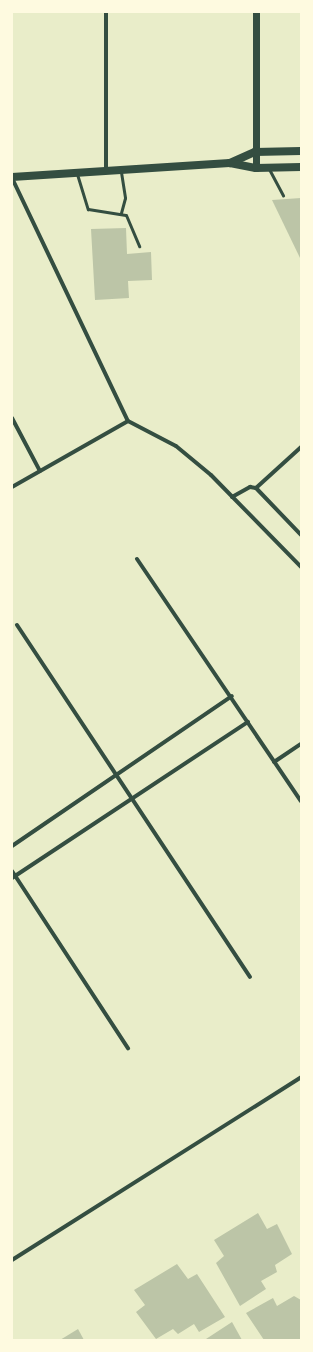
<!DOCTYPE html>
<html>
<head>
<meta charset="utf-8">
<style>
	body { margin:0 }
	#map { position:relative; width:313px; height:1352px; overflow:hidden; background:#e9edc9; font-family:Karla,sans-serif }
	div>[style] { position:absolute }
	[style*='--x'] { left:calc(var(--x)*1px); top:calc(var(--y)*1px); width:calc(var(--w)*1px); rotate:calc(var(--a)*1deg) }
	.building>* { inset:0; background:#bcc5a7 }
	.service>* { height:3px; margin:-1.5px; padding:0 1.5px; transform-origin:1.5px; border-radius:1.5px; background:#344e41 }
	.minor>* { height:4px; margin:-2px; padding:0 2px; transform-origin:2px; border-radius:2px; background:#344e41 }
	.tertiary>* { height:7px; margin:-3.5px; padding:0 3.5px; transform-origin:3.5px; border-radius:3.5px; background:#344e41 }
	.secondary>* { height:8px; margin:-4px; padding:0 4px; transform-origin:4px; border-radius:4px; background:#344e41 }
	span { translate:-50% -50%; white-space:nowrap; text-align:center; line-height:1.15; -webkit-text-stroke:4px #fefae0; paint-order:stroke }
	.frame { position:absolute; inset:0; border:13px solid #fefae0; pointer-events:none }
</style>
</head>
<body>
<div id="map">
	<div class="building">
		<div style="clip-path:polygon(301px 198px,301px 260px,272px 200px)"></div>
		<div style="clip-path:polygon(126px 228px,127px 254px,151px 252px,152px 280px,128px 281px,129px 298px,95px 300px,91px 229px)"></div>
		<div style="clip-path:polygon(258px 1213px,267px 1229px,277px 1224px,292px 1254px,275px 1265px,277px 1272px,261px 1281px,266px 1289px,240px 1306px,216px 1263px,224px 1256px,214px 1240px)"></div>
		<div style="clip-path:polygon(177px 1264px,188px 1279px,197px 1274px,225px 1317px,199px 1332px,194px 1324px,178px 1334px,173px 1329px,156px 1339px,136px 1312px,145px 1305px,134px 1290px)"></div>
		<div style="clip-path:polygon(294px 1296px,301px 1300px,301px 1340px,264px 1340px,246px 1313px,273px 1298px,277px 1306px)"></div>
		<div style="clip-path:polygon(232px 1322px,242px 1340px,207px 1340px,206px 1339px)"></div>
		<div style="clip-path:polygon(78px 1329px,84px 1340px,60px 1340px)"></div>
	</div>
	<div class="service">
		<div style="--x:269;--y:169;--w:30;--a:62"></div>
		<div style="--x:121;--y:172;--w:26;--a:81"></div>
		<div style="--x:125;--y:198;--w:16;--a:105"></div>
		<div style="--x:77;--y:174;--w:37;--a:73"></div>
		<div style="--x:88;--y:209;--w:38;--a:9"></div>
		<div style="--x:126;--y:215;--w:34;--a:67"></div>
	</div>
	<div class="minor">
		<div style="--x:106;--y:12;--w:160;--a:90"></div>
		<div style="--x:12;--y:178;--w:269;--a:64.5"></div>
		<div style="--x:128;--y:421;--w:54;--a:27.5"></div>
		<div style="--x:176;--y:446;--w:45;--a:39.6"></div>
		<div style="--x:211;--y:475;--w:129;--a:45.6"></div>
		<div style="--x:12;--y:418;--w:60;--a:62.2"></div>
		<div style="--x:12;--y:487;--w:133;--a:-29.6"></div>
		<div style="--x:256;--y:488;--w:65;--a:46.2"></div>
		<div style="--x:232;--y:497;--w:21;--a:-29"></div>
		<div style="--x:250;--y:487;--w:6;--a:9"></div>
		<div style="--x:256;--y:488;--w:61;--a:-42.3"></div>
		<div style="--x:137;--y:559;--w:292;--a:55.9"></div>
		<div style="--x:17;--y:625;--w:422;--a:56.5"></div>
		<div style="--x:274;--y:762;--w:32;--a:-34"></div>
		<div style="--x:12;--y:846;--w:266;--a:-34.3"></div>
		<div style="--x:12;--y:871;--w:212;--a:56.8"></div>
		<div style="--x:12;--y:878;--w:283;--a:-33.5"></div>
		<div style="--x:12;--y:1260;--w:342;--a:-32.3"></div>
	</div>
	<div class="tertiary">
		<div style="--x:256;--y:12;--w:156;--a:90"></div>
	</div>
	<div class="secondary">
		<div style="--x:230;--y:163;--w:27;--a:-24"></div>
		<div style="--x:255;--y:152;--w:46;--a:-1.2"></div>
		<div style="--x:12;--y:177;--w:218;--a:-3.7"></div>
		<div style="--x:230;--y:163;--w:26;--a:11"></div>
		<div style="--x:256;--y:168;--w:45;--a:-1.3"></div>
	</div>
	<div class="frame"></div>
</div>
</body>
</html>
